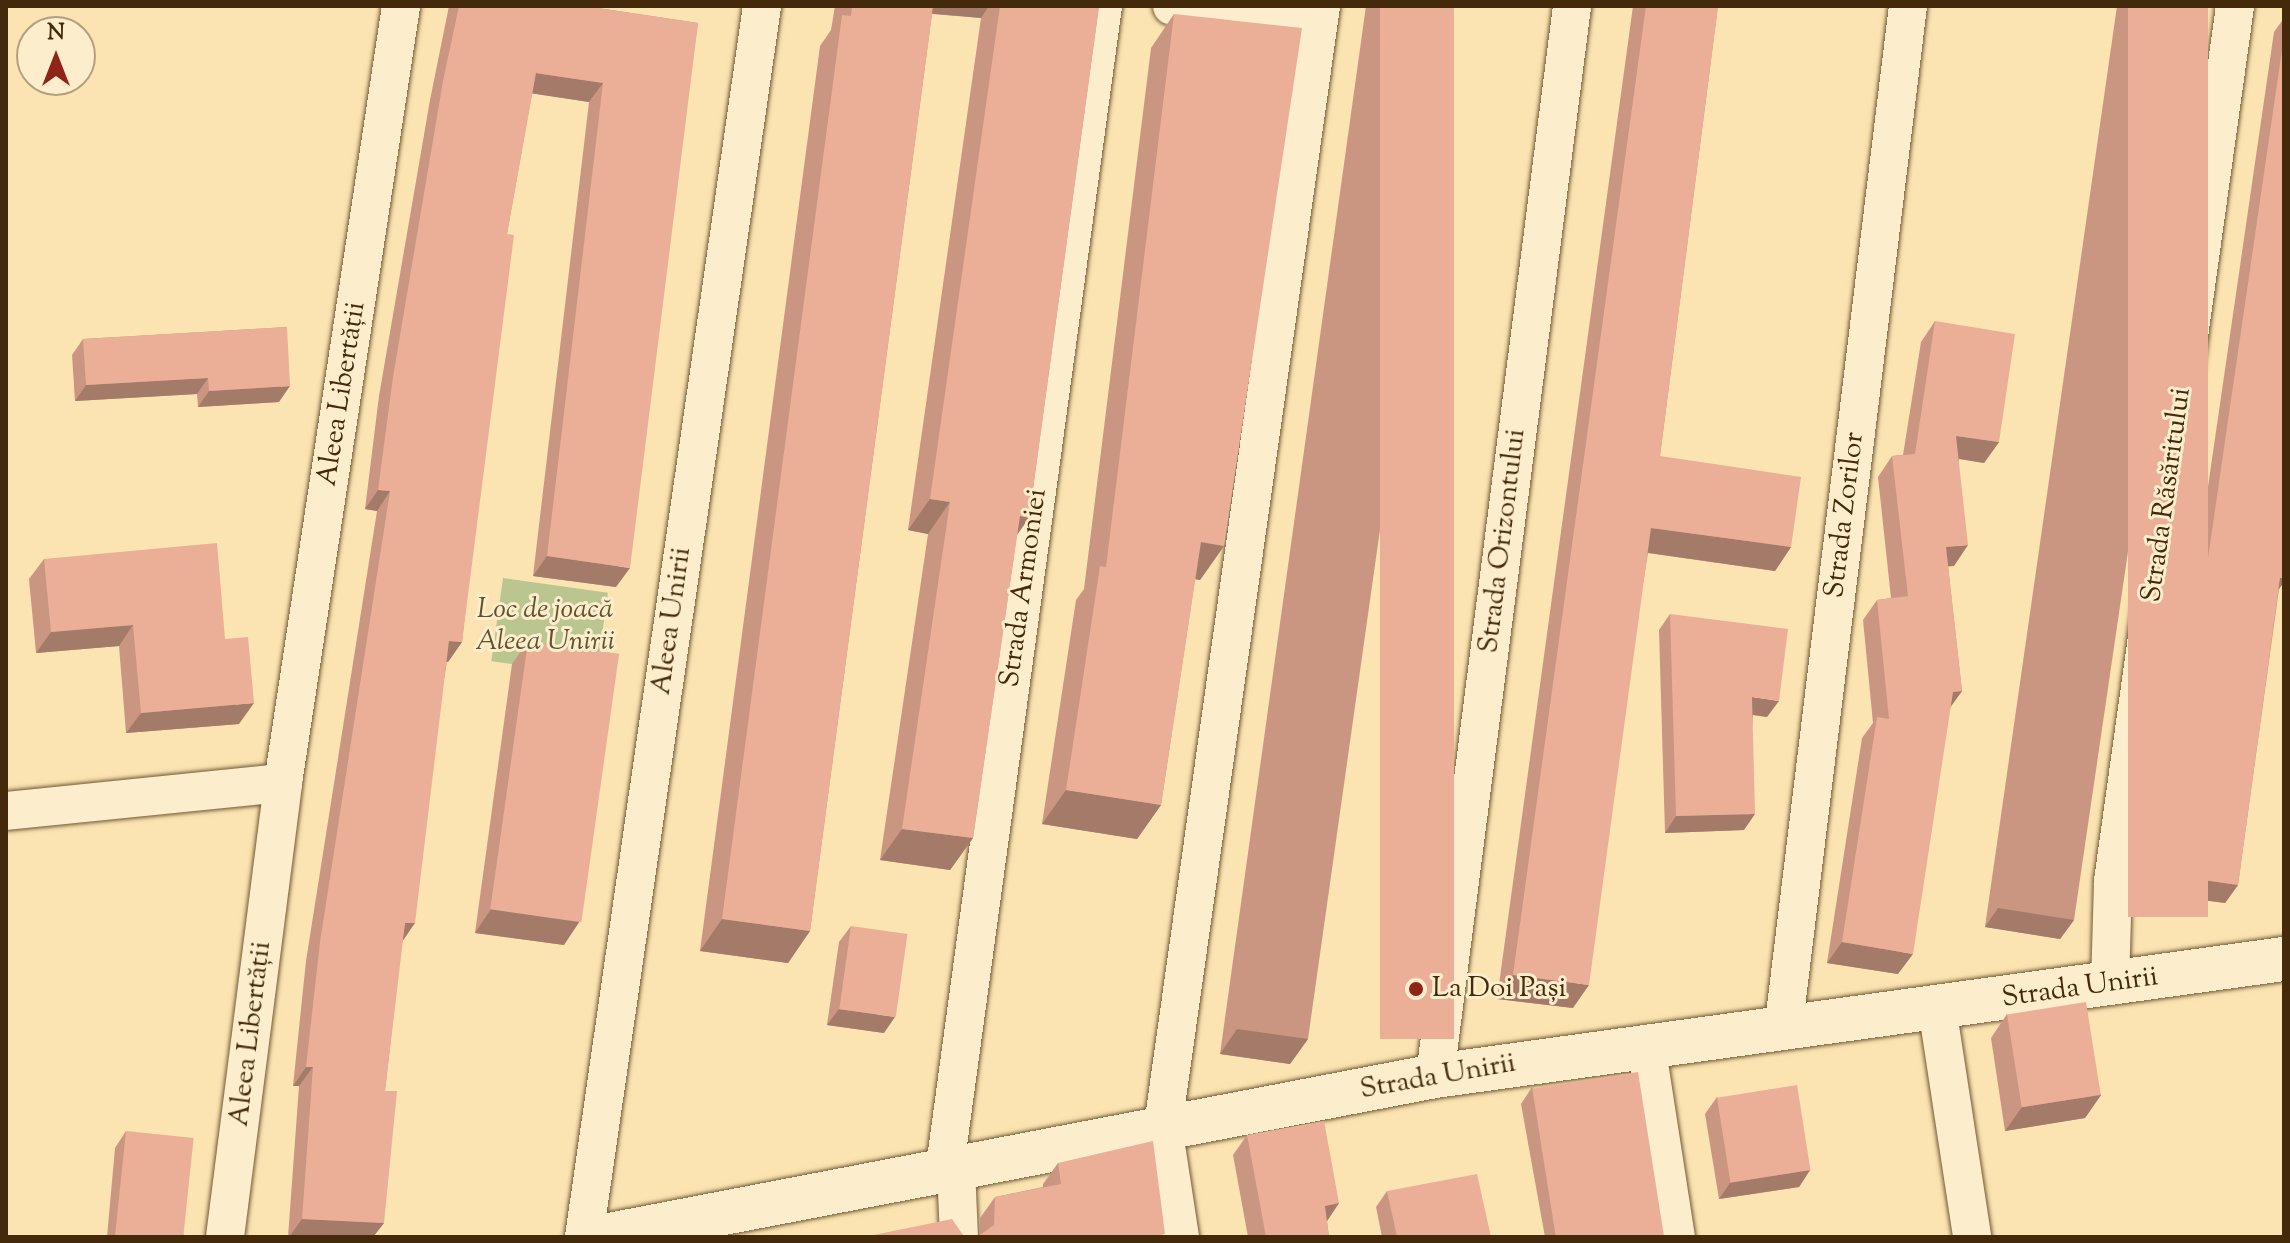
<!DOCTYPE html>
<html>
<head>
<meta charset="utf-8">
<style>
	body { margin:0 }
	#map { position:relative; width:2290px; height:1243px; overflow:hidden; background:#fbe4b2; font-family:"Sorts Mill Goudy",serif }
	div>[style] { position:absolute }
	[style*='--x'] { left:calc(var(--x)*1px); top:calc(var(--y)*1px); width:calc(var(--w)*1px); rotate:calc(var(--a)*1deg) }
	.green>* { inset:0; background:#bac58f; transform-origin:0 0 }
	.roads { filter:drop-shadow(0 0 2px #725834) drop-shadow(0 0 2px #725834) }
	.street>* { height:38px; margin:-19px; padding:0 19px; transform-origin:19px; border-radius:19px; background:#fcedcd }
	.secondary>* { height:44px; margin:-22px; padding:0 22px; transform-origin:22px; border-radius:22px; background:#fcedcd }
	.wall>* { inset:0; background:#ca9681 }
	.shaded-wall>* { inset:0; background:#a47a69 }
	.building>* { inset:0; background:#ebae96; transform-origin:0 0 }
	.dots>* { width:22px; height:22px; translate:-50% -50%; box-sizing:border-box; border:4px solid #fcedcd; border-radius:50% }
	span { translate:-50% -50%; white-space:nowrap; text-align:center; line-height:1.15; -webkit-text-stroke:6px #fcedcd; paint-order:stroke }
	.street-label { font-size:28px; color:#442a0a }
	.park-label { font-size:28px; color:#62512b; font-style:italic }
	.poi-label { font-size:28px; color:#442a0a }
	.left { translate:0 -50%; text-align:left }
	.frame { position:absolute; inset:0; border:8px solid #442a0a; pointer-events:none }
	.north { position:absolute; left:16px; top:16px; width:80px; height:80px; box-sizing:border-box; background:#fcedcd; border:2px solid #b29f7f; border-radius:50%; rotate:0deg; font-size:22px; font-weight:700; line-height:32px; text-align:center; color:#442a0a }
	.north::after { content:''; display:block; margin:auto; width:28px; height:36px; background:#8f2418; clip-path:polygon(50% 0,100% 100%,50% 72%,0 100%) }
</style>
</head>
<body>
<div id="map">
	<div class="green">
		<div style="left:503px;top:578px;width:106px;height:84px;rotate:8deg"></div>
	</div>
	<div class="roads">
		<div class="street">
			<div style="--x:1172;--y:6;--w:147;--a:7.8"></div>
			<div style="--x:6;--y:811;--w:278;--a:-5.8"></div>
			<div style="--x:2110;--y:984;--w:103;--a:-88.3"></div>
			<div style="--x:2113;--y:881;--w:883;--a:-82.06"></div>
			<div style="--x:1937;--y:1007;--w:233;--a:81.3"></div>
			<div style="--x:1784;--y:1023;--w:1025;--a:-83.05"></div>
			<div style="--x:1646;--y:1044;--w:195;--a:81.2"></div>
			<div style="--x:1435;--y:1076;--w:1079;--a:-82.7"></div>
			<div style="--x:225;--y:1237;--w:458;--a:-82.7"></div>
			<div style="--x:283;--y:783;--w:786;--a:-81.36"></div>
			<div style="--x:584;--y:1237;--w:1244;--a:-81.77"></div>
			<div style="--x:959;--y:1237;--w:70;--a:-92.5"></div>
			<div style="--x:956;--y:1167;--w:17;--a:-121"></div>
			<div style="--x:947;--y:1152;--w:1157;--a:-82.25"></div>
			<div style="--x:1180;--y:1237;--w:112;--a:-98.7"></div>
			<div style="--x:1163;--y:1126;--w:1131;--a:-81.97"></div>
		</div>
		<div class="secondary">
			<div style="--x:599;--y:1237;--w:851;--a:-10.9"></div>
			<div style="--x:1435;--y:1076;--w:857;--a:-7.85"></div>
		</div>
	</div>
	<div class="wall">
		<div style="clip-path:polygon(449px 6px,585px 6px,698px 23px,616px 587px,533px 576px,589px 102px,532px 93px,507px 234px,462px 642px,448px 662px,447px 661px,402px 941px,385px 1091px,384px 1223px,373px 1237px,288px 1237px,299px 1086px,293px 1086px,306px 961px,377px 511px,365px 509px,379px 396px,430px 100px)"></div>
		<div style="clip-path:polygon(835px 6px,1099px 6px,1029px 518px,1017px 534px,973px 838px,950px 870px,880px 860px,928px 534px,908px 530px,981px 18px,932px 14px,810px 931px,788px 963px,700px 951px,820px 46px,831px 30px)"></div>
		<div style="clip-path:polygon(1366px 6px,1454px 6px,1308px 1039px,1290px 1064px,1220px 1054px)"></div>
		<div style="clip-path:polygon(1633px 6px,1718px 6px,1660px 456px,1791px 547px,1775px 571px,1648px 553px,1573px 1008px,1497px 999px)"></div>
		<div style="clip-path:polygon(2117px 6px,2208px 6px,2074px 920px,2060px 939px,1985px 927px)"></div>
		<div style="clip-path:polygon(1174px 14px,1224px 546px,1200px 580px,1195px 579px,1161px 805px,1137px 839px,1042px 824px,1076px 600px,1084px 589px,1151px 48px)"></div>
		<div style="clip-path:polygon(2284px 18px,2284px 582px,2279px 589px,2238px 885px,2225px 903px,2149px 893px,2274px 32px)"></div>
		<div style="clip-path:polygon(1935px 321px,1999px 442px,1984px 463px,1959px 459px,1954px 566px,1948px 566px,1962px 691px,1950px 707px,1898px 974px,1827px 963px,1862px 738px,1873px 723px,1863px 620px,1877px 600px,1891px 598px,1878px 477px,1892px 456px,1903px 455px,1921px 342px)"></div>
		<div style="clip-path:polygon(287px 327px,279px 402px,198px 407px,197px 394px,75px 401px,72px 355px,83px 339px)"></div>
		<div style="clip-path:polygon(44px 559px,225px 639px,239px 724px,126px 733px,119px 646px,36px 653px,29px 579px)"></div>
		<div style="clip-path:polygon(1670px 614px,1767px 717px,1753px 715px,1744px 830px,1665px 833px,1659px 630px)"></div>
		<div style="clip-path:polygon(528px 641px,564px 945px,475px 933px,512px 664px)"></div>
		<div style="clip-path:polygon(851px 926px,884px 1033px,827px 1025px,839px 942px)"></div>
		<div style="clip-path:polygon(2007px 1014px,2101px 1095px,2085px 1118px,2005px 1131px,1991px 1038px)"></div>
		<div style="clip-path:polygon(1532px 1087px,1664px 1237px,1545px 1237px,1521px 1104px)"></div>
		<div style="clip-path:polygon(1717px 1097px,1810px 1170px,1799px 1187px,1719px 1199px,1705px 1114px)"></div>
		<div style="clip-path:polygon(126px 1131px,185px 1237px,107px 1237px,115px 1148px)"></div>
		<div style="clip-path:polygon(1247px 1135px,1339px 1203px,1327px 1221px,1329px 1237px,1248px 1237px,1233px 1155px)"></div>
		<div style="clip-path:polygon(1058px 1163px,1163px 1237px,979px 1235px,980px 1218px,995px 1197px,1043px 1187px,1043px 1184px)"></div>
		<div style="clip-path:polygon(1387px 1191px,1491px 1237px,1382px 1237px,1376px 1207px)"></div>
	</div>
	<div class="shaded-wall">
		<div style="clip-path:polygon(918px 6px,989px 6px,981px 18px,914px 12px)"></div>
		<div style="clip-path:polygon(536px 73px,603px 83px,589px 102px,522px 92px)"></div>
		<div style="clip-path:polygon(208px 378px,197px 394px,75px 401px,86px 385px)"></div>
		<div style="clip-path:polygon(290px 386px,279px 402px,198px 407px,209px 391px)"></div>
		<div style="clip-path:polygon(1956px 436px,1999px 442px,1984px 463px,1942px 456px)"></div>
		<div style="clip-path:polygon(378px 490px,390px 491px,377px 511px,365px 509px)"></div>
		<div style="clip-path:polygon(930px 499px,950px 502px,928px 534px,908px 530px)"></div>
		<div style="clip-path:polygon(1020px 516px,1029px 518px,1007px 549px)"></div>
		<div style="clip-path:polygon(1651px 528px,1791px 547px,1775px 571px,1635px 551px)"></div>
		<div style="clip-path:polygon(1201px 542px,1224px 546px,1200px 580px,1177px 576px)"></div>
		<div style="clip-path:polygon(1968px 545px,1954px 566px,1932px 568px,1946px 547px)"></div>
		<div style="clip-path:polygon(547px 556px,630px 568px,616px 587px,533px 576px)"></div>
		<div style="clip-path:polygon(2280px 578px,2284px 578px,2284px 582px,2273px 597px)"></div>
		<div style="clip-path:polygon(133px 625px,119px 646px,36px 653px,51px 632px)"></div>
		<div style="clip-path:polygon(449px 641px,462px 642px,448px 662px,436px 660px)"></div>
		<div style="clip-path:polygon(1962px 691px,1947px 712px,1953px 692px)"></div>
		<div style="clip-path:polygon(1752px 697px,1779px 701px,1767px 717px,1741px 713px)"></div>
		<div style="clip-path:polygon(254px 703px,239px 724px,126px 733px,141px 713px)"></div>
		<div style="clip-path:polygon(1066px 790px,1161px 805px,1137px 839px,1042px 824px)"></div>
		<div style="clip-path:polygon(1755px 814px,1744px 830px,1665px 833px,1676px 816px)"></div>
		<div style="clip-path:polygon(902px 829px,973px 838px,950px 870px,880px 860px)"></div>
		<div style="clip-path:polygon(2162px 874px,2238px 885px,2225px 903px,2149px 893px)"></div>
		<div style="clip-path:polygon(1998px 908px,2074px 920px,2060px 939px,1985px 927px)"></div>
		<div style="clip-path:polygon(491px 909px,580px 921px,564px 945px,475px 933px)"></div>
		<div style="clip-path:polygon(722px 919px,810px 931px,788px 963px,700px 951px)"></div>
		<div style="clip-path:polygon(405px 923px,415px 923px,402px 942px)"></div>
		<div style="clip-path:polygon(1842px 942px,1913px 954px,1898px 974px,1827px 963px)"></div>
		<div style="clip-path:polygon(1513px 975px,1589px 985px,1573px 1008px,1497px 999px)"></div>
		<div style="clip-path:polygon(839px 1009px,895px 1017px,884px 1033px,827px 1025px)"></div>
		<div style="clip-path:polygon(1237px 1029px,1308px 1039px,1290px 1064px,1220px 1054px)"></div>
		<div style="clip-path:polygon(306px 1067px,313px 1067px,299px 1086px,293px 1086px)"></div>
		<div style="clip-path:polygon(2101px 1095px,2085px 1118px,2005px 1131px,2022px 1107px)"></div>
		<div style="clip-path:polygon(1810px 1170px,1799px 1187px,1719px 1199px,1730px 1183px)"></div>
		<div style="clip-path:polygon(1339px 1203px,1325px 1224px,1325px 1206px)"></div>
		<div style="clip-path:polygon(302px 1219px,384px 1223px,373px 1237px,289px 1237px)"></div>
	</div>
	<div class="building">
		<div style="clip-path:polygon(459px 6px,585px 6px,698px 23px,630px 568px,547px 556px,603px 83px,536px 73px,507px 234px,514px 235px,462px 642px,449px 641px,415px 923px,405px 923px,385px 1091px,397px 1091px,384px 1223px,302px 1219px,313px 1067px,306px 1067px,320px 942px,390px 491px,378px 490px,393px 377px,443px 81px)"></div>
		<div style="clip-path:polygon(852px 6px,933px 6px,810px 931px,722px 919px,842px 15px,851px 16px)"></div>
		<div style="clip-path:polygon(1000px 6px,1099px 6px,1029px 518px,1020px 516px,973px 838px,902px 829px,950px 502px,930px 499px)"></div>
		<div style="left:1380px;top:6px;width:74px;height:1033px"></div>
		<div style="clip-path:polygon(1646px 6px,1718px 6px,1660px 456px,1801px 477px,1791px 547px,1651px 528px,1589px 985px,1513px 975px)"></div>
		<div style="left:2128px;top:6px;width:80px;height:911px"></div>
		<div style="clip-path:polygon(1174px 14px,1302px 28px,1224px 546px,1201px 542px,1161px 805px,1066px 790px,1100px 566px,1106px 567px)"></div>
		<div style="clip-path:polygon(2284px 36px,2284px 578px,2280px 578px,2238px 885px,2162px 874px)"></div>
		<div style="clip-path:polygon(1935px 321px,2015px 334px,1999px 442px,1956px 436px,1968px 545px,1946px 547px,1962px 691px,1953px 692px,1913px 954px,1842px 942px,1877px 717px,1889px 719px,1877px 600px,1908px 596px,1892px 456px,1915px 454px)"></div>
		<div style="clip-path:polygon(287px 327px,290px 386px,209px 391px,208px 378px,86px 385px,83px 339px)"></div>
		<div style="clip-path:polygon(217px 543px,225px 639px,248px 637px,254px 703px,141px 713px,133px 625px,51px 632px,44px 559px)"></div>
		<div style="clip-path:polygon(1670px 614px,1788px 629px,1779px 701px,1752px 697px,1755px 814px,1676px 816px)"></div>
		<div style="left:528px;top:641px;width:92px;height:271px;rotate:8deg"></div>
		<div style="left:851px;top:926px;width:57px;height:84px;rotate:8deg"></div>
		<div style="left:2086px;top:1002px;width:94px;height:80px;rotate:81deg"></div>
		<div style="left:1638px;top:1072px;width:167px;height:107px;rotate:81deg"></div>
		<div style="left:1797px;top:1085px;width:86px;height:81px;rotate:81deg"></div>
		<div style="clip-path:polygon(1324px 1121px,1339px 1203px,1325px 1206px,1329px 1237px,1266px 1237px,1247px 1135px)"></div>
		<div style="left:126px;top:1131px;width:68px;height:106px;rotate:6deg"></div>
		<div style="clip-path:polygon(1153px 1141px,1165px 1234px,1153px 1237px,977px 1237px,994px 1225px,995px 1197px,1061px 1184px,1058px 1163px)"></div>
		<div style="clip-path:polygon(1477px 1174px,1491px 1237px,1397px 1237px,1387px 1191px)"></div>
		<div style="clip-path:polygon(952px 1219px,963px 1235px,972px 1237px,864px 1237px)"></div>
	</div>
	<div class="dots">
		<div style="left:1416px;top:989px;background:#8f2418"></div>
	</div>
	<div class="street-label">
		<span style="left:342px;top:394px;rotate:-81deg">Aleea Libertății</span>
		<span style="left:2167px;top:495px;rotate:-82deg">Strada Răsăritului</span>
		<span style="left:1845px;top:515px;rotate:-83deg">Strada Zorilor</span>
		<span style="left:1503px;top:541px;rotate:-83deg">Strada Orizontului</span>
		<span style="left:1024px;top:588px;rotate:-82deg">Strada Armoniei</span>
		<span style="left:672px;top:621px;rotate:-82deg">Aleea Unirii</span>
		<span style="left:2080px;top:988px;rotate:-8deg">Strada Unirii</span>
		<span style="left:251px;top:1034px;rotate:-83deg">Aleea Libertății</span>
		<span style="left:1438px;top:1077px;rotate:-10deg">Strada Unirii</span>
	</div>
	<div class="park-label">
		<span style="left:545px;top:626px">Loc de joacă<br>Aleea Unirii</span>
	</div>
	<div class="poi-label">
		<span class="left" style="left:1432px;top:989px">La Doi Pași</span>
	</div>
	<div class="frame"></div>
	<div class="north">N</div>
</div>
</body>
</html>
